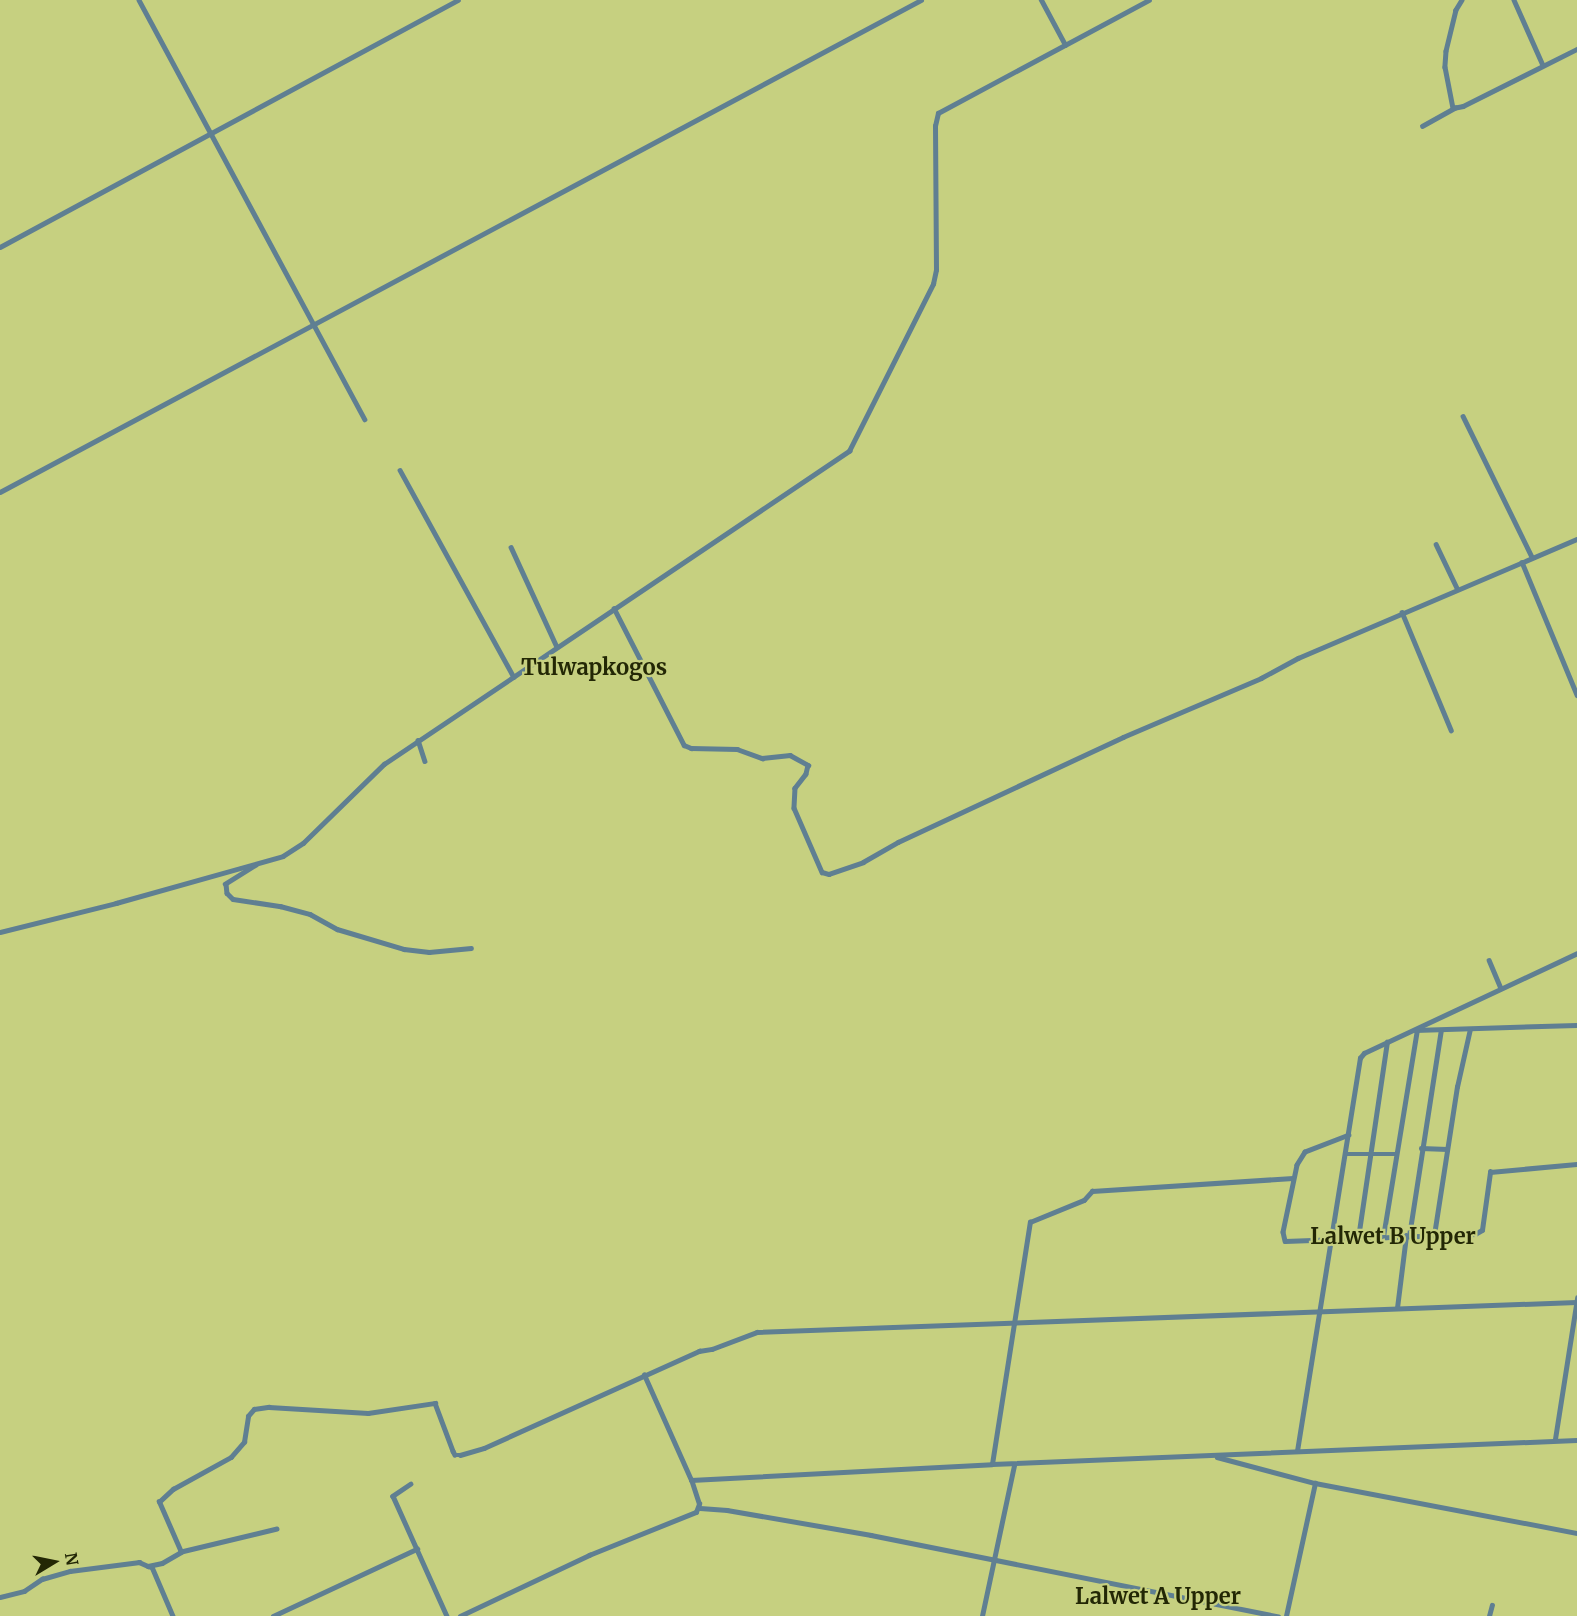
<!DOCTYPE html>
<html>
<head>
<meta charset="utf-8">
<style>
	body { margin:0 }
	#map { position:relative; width:1577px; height:1616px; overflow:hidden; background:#c6d080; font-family:Merriweather,serif }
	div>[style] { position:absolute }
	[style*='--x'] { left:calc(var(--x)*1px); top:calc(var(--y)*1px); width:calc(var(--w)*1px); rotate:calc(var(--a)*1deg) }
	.street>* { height:4.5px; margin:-2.25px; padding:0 2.25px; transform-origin:2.25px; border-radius:2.25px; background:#5f7f92 }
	span { translate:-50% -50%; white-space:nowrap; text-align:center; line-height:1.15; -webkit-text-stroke:4.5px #c6d080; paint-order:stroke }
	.quarter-label { font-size:22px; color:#232705; font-weight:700 }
	.north { position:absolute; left:24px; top:1532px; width:60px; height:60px; -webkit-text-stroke:4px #c6d080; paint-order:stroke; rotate:80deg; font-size:16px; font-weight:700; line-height:24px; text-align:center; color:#232705 }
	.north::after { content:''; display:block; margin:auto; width:21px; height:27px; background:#232705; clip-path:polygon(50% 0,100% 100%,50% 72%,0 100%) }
</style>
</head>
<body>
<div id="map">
	<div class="street">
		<div style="--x:139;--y:0;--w:476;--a:61.7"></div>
		<div style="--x:1462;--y:0;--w:12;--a:121"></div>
		<div style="--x:1456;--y:10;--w:42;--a:103.7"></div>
		<div style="--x:1446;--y:51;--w:16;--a:94"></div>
		<div style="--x:1445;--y:67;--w:42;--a:79"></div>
		<div style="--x:1453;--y:108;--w:10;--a:-11"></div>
		<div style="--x:1463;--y:106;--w:127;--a:-26.6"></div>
		<div style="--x:1514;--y:0;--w:71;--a:66"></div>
		<div style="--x:1065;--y:45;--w:95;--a:-28.2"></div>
		<div style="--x:1422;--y:126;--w:38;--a:-29"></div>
		<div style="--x:0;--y:247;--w:520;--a:-28.34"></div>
		<div style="--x:1463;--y:416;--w:157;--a:63.9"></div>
		<div style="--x:400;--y:470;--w:236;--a:61.2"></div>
		<div style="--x:0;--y:492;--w:1044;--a:-28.11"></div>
		<div style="--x:1436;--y:544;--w:49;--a:64.5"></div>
		<div style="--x:511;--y:547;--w:110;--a:65.3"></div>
		<div style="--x:1522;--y:562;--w:144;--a:67.5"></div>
		<div style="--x:614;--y:608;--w:154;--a:62.9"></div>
		<div style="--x:684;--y:745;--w:8;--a:23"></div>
		<div style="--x:691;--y:748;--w:46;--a:1.2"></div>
		<div style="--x:737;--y:749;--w:27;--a:20"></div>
		<div style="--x:762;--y:758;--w:28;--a:-6"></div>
		<div style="--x:790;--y:755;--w:21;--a:29"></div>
		<div style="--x:808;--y:765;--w:9;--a:103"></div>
		<div style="--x:806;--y:774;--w:18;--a:128"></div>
		<div style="--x:795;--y:788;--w:20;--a:93"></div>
		<div style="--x:794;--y:808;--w:70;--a:66.4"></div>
		<div style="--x:822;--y:872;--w:7;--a:16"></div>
		<div style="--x:829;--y:874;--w:36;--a:-19"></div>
		<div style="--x:863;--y:862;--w:40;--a:-29.7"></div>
		<div style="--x:898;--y:842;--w:248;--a:-25"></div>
		<div style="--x:1123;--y:737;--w:150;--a:-23.1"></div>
		<div style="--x:1261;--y:678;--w:42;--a:-28.4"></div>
		<div style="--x:1298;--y:658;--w:303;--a:-23.1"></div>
		<div style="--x:1402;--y:612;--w:128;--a:67.4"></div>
		<div style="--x:418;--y:740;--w:22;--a:72"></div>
		<div style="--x:256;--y:865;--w:36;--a:148"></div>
		<div style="--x:226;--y:884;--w:9;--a:84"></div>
		<div style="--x:227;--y:893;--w:8;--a:45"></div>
		<div style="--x:233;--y:899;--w:48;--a:8.5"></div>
		<div style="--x:280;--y:906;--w:31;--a:15"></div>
		<div style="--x:310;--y:914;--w:31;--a:29"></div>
		<div style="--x:337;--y:929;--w:70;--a:16.6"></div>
		<div style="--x:404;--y:949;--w:25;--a:7"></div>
		<div style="--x:429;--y:952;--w:42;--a:-5.4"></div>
		<div style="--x:0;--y:932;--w:120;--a:-14"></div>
		<div style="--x:116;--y:903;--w:173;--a:-15.7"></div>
		<div style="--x:283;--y:856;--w:24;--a:-33"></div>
		<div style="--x:303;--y:843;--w:113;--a:-44.3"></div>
		<div style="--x:384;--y:764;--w:561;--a:-33.95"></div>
		<div style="--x:849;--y:451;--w:187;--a:-63.3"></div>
		<div style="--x:933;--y:284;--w:14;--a:-78"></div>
		<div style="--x:936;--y:270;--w:144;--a:-90.4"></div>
		<div style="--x:935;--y:126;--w:13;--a:-77"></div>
		<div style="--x:938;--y:113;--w:144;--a:-28.2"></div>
		<div style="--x:1065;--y:45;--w:51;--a:-118.1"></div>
		<div style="--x:1489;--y:960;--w:30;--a:67"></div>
		<div style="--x:1415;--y:1030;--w:162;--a:-1.8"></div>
		<div style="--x:1349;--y:1135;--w:47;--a:158.9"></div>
		<div style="--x:1305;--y:1152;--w:15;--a:122"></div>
		<div style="--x:1297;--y:1165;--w:68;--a:101.8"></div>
		<div style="--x:1283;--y:1232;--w:9;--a:77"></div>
		<div style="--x:1285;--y:1241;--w:190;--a:-2.1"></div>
		<div style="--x:1475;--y:1234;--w:8;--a:-30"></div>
		<div style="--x:1482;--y:1230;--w:59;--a:-82.1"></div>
		<div style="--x:1490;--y:1172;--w:87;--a:-5.3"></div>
		<div style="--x:1421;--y:1148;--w:26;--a:2"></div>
		<div style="--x:1346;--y:1154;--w:50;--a:0"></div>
		<div style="--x:1434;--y:1235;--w:150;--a:-81.2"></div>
		<div style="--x:1457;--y:1087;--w:59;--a:-77.4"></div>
		<div style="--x:1409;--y:1236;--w:208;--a:-81.2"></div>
		<div style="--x:1383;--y:1237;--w:210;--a:-80.7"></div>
		<div style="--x:1358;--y:1238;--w:198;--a:-81.6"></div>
		<div style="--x:1397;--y:1308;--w:73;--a:-82.9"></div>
		<div style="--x:1555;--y:1439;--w:143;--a:-81.1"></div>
		<div style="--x:1297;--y:1451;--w:398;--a:-80.9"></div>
		<div style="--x:1360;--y:1058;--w:6;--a:-51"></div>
		<div style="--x:1364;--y:1053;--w:235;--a:-25.1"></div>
		<div style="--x:1217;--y:1457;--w:101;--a:14.9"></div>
		<div style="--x:1315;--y:1483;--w:267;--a:10.8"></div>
		<div style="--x:992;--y:1464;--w:245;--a:-81.1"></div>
		<div style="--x:1030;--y:1222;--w:58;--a:-22.2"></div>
		<div style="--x:1084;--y:1200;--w:12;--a:-48"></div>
		<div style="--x:1092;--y:1191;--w:201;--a:-3.7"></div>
		<div style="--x:691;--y:1480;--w:301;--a:-3"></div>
		<div style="--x:992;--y:1464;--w:585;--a:-2.35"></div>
		<div style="--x:411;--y:1484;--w:22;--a:146"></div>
		<div style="--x:393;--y:1496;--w:132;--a:65.8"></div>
		<div style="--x:700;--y:1508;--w:27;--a:4"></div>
		<div style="--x:727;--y:1510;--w:146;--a:9.8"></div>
		<div style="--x:871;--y:1535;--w:415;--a:11.3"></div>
		<div style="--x:277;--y:1529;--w:99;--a:166.5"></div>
		<div style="--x:181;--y:1552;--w:55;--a:-113.7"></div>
		<div style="--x:159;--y:1502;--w:19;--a:-43"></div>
		<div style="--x:173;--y:1489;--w:66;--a:-28.9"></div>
		<div style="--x:231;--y:1457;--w:20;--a:-49"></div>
		<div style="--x:244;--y:1442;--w:26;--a:-81"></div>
		<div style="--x:248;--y:1416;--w:9;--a:-49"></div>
		<div style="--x:254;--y:1409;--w:15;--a:-8"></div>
		<div style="--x:269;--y:1407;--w:99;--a:3.5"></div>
		<div style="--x:368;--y:1413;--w:68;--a:-8.5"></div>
		<div style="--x:435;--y:1403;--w:51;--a:69.4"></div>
		<div style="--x:453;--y:1451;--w:4;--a:63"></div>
		<div style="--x:455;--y:1455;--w:5;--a:0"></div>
		<div style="--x:460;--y:1455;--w:25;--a:-16"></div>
		<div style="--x:484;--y:1448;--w:236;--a:-24.3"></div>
		<div style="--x:699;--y:1351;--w:13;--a:-9"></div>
		<div style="--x:712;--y:1349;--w:48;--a:-20.7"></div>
		<div style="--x:757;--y:1332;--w:821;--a:-2.1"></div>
		<div style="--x:148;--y:1566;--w:4;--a:14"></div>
		<div style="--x:152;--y:1567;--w:53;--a:66.8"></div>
		<div style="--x:0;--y:1597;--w:25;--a:-14"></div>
		<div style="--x:24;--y:1591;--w:22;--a:-34"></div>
		<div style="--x:42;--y:1579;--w:29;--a:-16"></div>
		<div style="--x:70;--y:1571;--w:70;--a:-7.4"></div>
		<div style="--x:139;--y:1562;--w:10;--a:24"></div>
		<div style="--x:148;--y:1566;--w:14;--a:-12"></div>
		<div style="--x:162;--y:1563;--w:22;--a:-30"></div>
		<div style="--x:273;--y:1616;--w:159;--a:-25"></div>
		<div style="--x:460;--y:1616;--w:143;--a:-25.3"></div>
		<div style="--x:589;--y:1555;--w:115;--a:-21.9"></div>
		<div style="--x:696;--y:1512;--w:9;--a:-69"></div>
		<div style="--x:699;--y:1504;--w:25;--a:-108"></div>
		<div style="--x:691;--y:1480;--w:115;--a:-114.1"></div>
		<div style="--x:982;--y:1616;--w:154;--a:-78"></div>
		<div style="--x:1286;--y:1616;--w:136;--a:-77.7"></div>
		<div style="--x:1489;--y:1616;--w:11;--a:-75"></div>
	</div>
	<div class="quarter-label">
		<span style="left:594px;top:668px">Tulwapkogos</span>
		<span style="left:1393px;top:1237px">Lalwet B Upper</span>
		<span style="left:1158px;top:1597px">Lalwet A Upper</span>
	</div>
	<div class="north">N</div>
</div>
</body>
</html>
